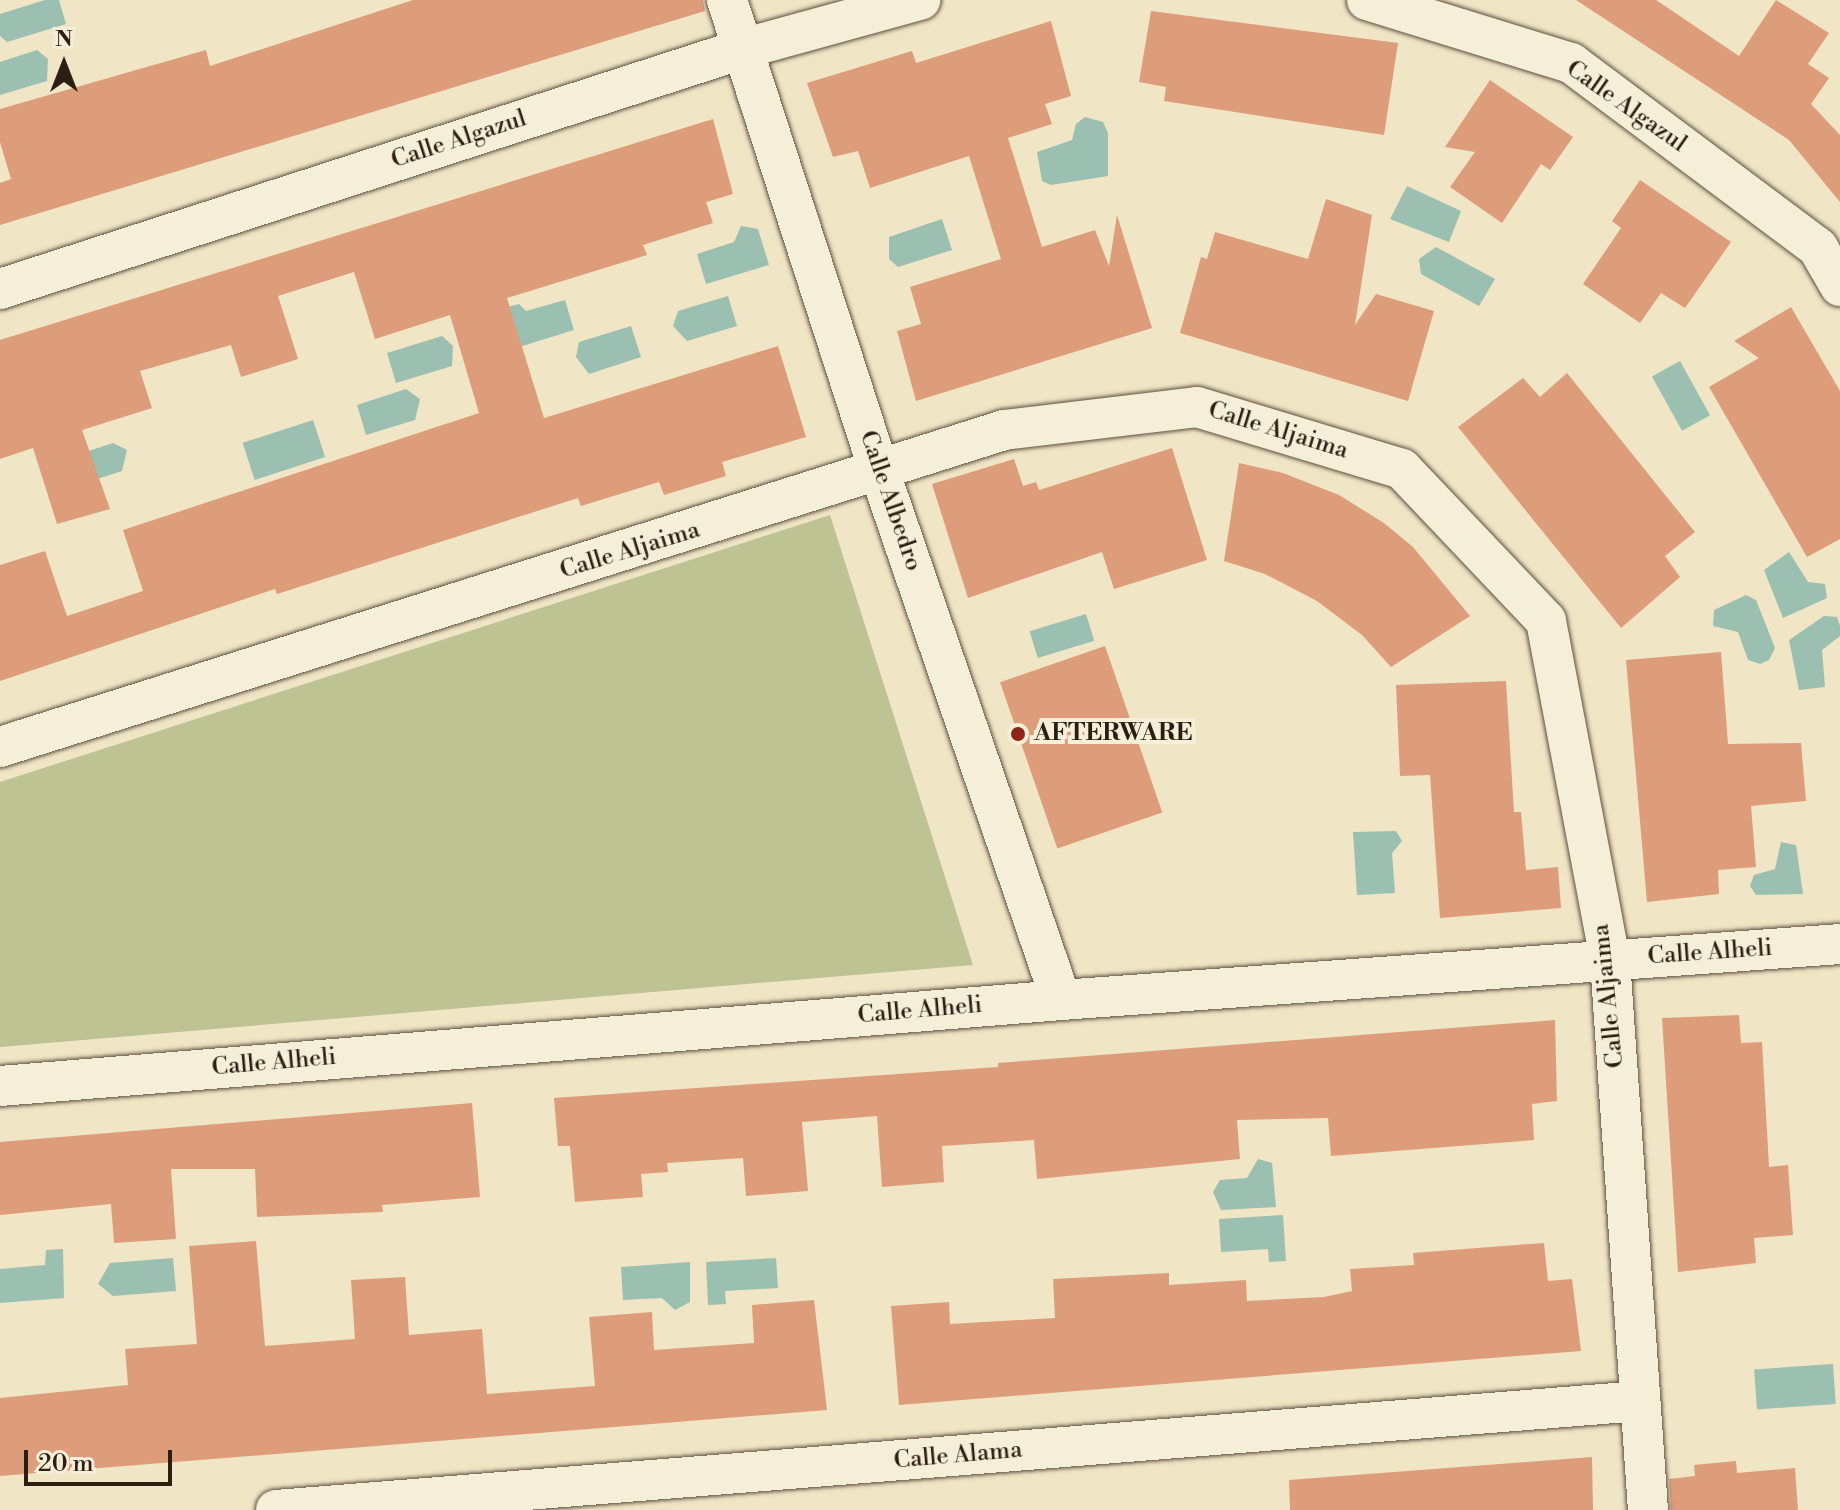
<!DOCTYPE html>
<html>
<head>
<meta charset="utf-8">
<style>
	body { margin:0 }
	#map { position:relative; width:1840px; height:1510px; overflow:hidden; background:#f0e5c5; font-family:"Libre Bodoni",serif }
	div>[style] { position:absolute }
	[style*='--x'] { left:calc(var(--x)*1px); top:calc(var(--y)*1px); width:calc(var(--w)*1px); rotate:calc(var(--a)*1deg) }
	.green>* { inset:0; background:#bdc392 }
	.water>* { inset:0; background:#9bbfb0; transform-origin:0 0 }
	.building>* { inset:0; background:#dd9d7b; transform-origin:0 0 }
	.roads { filter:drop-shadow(0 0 2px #5d503f) drop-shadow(0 0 2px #5d503f) }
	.minor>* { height:40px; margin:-20px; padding:0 20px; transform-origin:20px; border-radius:20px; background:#f5eed9 }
	.dots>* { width:22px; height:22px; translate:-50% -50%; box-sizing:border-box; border:4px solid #f5eed9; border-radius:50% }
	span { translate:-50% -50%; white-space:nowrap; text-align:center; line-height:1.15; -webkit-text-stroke:8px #f5eed9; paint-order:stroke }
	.street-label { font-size:24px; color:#2c1f12 }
	.poi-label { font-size:24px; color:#2c1f12; font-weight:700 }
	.left { translate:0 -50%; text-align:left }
	.north { position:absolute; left:24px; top:24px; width:80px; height:80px; -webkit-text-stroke:6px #f5eed9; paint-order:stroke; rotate:0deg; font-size:22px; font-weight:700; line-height:32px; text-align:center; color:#2c1f12 }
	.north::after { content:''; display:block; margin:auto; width:28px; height:36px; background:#2c1f12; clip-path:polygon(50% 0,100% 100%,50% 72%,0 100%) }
	.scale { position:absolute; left:24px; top:1450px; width:148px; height:36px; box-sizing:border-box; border:4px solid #2c1f12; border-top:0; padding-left:10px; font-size:24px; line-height:28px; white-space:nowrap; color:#2c1f12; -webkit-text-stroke:6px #f5eed9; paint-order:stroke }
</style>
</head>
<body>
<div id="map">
	<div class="green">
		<div style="clip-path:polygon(830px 515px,973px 965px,0 1047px,0 782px)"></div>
	</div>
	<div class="water">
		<div style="clip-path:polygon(45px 0,59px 0,66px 24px,7px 42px,0 36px,0 14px)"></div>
		<div style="clip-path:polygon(37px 50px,48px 59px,47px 81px,0 95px,0 62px)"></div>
		<div style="clip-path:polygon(1085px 117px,1103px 122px,1108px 133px,1108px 176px,1051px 185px,1042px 181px,1037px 152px,1072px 140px,1076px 124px)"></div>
		<div style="clip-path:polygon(1407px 186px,1461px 211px,1449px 242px,1390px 219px)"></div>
		<div style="clip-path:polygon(942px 219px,952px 250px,898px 267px,889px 259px,889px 237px)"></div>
		<div style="clip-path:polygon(741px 226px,758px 229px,769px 265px,706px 284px,697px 254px,734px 242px)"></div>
		<div style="clip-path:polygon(1436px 247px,1495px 279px,1479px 306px,1421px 274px,1419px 259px)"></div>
		<div style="clip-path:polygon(728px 296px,737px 326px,687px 341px,673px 326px,678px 311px)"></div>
		<div style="clip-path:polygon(565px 300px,574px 330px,516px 348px,508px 307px,519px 304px,526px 311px)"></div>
		<div style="clip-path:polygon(631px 326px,641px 357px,589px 374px,576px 357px,579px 342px)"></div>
		<div style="clip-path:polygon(442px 336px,453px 346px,452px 366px,396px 383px,387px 353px)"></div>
		<div style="left:1680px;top:361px;width:62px;height:32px;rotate:61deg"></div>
		<div style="clip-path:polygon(406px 389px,420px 399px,415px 420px,366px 435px,357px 405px)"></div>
		<div style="left:313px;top:420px;width:39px;height:74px;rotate:72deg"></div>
		<div style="clip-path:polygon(113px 443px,127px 450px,122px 471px,69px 488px,61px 460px)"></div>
		<div style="clip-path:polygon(1789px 552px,1808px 582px,1825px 584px,1827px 598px,1783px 618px,1764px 570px)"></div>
		<div style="clip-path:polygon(1746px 595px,1756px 600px,1775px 648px,1769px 660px,1760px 664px,1748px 660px,1738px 632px,1713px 626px,1714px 610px)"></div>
		<div style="left:1086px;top:614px;width:28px;height:59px;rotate:73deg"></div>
		<div style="clip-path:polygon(1824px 616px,1837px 617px,1840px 626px,1840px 636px,1822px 650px,1825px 687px,1799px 690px,1789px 640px)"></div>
		<div style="clip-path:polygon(1396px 831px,1402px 841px,1392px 853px,1395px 893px,1357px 895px,1353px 832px)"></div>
		<div style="clip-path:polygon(1781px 842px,1796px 845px,1803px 894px,1756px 895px,1750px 886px,1754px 875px,1775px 869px)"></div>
		<div style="clip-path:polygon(1258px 1159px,1272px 1163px,1276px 1207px,1221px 1210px,1213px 1192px,1220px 1180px,1247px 1178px)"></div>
		<div style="clip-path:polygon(1283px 1215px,1286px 1261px,1269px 1262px,1268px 1249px,1221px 1252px,1219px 1219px)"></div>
		<div style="clip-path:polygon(63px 1249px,64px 1298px,0 1303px,0 1269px,45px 1265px,46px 1250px)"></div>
		<div style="clip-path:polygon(173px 1258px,176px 1291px,113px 1296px,98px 1284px,110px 1263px)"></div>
		<div style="clip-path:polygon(776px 1258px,778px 1288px,725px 1291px,726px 1304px,708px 1305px,706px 1262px)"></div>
		<div style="clip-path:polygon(690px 1262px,690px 1302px,675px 1310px,662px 1298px,623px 1300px,621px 1267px)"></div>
		<div style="left:1833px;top:1364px;width:40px;height:79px;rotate:86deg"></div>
	</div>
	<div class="building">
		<div style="clip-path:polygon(413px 0,703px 0,705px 11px,0 225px,0 183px,11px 179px,0 142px,0 109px,206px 50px,210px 66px)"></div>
		<div style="clip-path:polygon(1576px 0,1656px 0,1739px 56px,1776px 0,1829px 33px,1808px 64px,1829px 78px,1811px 104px,1840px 135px,1840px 202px,1789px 140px)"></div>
		<div style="clip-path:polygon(1151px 11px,1398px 43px,1384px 135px,1164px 101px,1166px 87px,1139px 82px)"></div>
		<div style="clip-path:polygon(1051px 21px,1071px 96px,1045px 104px,1052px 124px,1008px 138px,1042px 247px,1095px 230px,1109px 266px,1117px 215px,1152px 328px,916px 401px,897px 331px,921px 324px,910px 287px,1001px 259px,969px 156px,870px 188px,858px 151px,833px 157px,807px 83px,912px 51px,916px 63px)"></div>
		<div style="clip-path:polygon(1490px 80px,1573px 137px,1550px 170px,1541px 164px,1502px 223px,1450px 187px,1475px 152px,1445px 147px)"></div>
		<div style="clip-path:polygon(713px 119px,733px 194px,706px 202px,713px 223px,643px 245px,647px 255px,507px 298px,544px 418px,778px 346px,806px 437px,722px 462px,726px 476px,664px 495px,659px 482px,581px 506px,578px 498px,277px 594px,275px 589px,0 681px,0 565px,45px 551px,67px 616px,143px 591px,123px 530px,479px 413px,450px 315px,375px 339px,354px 272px,278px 296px,298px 359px,241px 377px,231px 345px,140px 371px,152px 408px,82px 430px,110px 509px,57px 524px,33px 448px,0 459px,0 340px)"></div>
		<div style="clip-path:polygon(1640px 180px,1731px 242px,1685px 308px,1661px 293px,1640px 323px,1583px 284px,1621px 228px,1612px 221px)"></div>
		<div style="clip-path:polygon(1326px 199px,1372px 215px,1355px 325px,1376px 294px,1434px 311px,1408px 401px,1180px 333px,1201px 257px,1207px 259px,1215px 232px,1308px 259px)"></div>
		<div style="clip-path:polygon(1791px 307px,1840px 391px,1840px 539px,1807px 557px,1709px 387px,1759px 358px,1734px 341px)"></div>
		<div style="clip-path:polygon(1567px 373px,1695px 532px,1665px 556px,1680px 577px,1621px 628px,1458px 427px,1523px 378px,1540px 397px)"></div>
		<div style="clip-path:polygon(1172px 448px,1207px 560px,1114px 589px,1102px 552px,968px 598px,932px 484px,1014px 459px,1023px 486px,1036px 482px,1039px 490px)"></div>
		<div style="clip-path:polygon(1239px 463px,1283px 473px,1339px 495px,1384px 523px,1413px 547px,1470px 616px,1391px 667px,1362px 635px,1317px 601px,1265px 574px,1224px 561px)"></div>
		<div style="left:1105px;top:646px;width:176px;height:111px;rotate:71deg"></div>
		<div style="clip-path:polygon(1721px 652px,1728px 744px,1801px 743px,1806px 801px,1751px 806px,1756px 867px,1718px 870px,1719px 894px,1647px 902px,1626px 660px)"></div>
		<div style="clip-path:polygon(1506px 681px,1514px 812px,1521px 812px,1526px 870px,1558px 867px,1561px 908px,1440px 918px,1430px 775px,1400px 776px,1396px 685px)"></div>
		<div style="clip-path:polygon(1739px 1015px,1741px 1043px,1762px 1042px,1769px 1167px,1788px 1165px,1793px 1235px,1754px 1238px,1756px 1263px,1678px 1272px,1662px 1018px)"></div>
		<div style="clip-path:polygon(1555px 1020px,1557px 1101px,1532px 1104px,1534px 1140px,1331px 1156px,1328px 1118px,1237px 1120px,1240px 1159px,1037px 1179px,1034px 1140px,942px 1146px,944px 1182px,882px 1187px,877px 1116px,802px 1122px,808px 1191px,746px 1196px,743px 1158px,667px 1163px,668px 1172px,641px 1174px,643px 1197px,575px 1202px,570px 1146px,558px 1146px,554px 1098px,998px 1067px,998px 1063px)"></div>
		<div style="clip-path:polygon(472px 1103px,480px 1197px,382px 1205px,383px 1212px,257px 1217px,255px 1169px,171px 1169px,176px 1239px,114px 1243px,111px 1204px,0 1215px,0 1142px)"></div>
		<div style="clip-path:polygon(256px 1241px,265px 1346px,355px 1339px,351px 1280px,405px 1277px,409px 1335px,482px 1329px,487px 1394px,595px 1386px,589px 1317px,652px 1312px,654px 1350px,754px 1343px,752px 1305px,814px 1300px,827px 1410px,0 1476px,0 1398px,128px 1385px,125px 1349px,197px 1344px,189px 1246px)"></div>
		<div style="clip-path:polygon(1544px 1243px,1548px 1281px,1572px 1279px,1581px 1351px,899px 1405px,891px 1306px,949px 1302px,950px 1324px,1055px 1318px,1053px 1279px,1169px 1273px,1169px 1285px,1246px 1280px,1247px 1301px,1324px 1297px,1352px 1291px,1350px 1269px,1414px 1265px,1413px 1253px)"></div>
		<div style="clip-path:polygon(1592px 1457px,1593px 1510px,1290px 1510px,1289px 1480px)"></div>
		<div style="clip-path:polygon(1736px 1461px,1737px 1473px,1795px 1468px,1798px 1510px,1671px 1510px,1669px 1479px,1695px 1476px,1694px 1465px)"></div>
	</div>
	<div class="roads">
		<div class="minor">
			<div style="--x:727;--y:0;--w:497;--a:72.1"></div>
			<div style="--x:880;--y:473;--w:557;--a:71.04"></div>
			<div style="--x:1367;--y:0;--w:214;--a:17.2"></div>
			<div style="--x:1571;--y:63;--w:309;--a:36.8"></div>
			<div style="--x:1818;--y:248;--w:44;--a:59.9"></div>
			<div style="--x:0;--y:289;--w:780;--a:-17.92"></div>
			<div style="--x:742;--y:49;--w:185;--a:-15.4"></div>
			<div style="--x:0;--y:747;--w:1053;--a:-17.52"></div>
			<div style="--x:1004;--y:430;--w:194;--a:-6.8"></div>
			<div style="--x:1197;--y:407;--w:214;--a:16.8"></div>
			<div style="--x:1402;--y:469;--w:209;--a:46.5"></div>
			<div style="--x:1546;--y:621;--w:345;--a:79.3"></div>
			<div style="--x:1610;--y:960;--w:551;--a:86.05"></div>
			<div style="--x:0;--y:1086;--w:1064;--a:-4.63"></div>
			<div style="--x:1061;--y:1000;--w:781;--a:-4.11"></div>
			<div style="--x:276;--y:1510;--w:1367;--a:-4.57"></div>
		</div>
	</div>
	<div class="dots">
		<div style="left:1018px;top:734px;background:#8f2418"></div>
	</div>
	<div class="street-label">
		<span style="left:1626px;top:107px;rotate:35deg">Calle Algazul</span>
		<span style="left:459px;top:140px;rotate:-18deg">Calle Algazul</span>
		<span style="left:1278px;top:431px;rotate:17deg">Calle Aljaima</span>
		<span style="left:890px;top:501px;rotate:71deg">Calle Albedro</span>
		<span style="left:630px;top:551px;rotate:-17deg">Calle Aljaima</span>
		<span style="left:1710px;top:953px;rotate:-4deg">Calle Alheli</span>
		<span style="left:1609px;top:996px;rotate:-96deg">Calle Aljaima</span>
		<span style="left:920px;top:1011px;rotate:-5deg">Calle Alheli</span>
		<span style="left:274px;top:1063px;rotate:-5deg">Calle Alheli</span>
		<span style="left:958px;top:1456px;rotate:-5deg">Calle Alama</span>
	</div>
	<div class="poi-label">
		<span class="left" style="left:1034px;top:734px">AFTERWARE</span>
	</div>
	<div class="north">N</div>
	<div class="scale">20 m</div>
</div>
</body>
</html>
